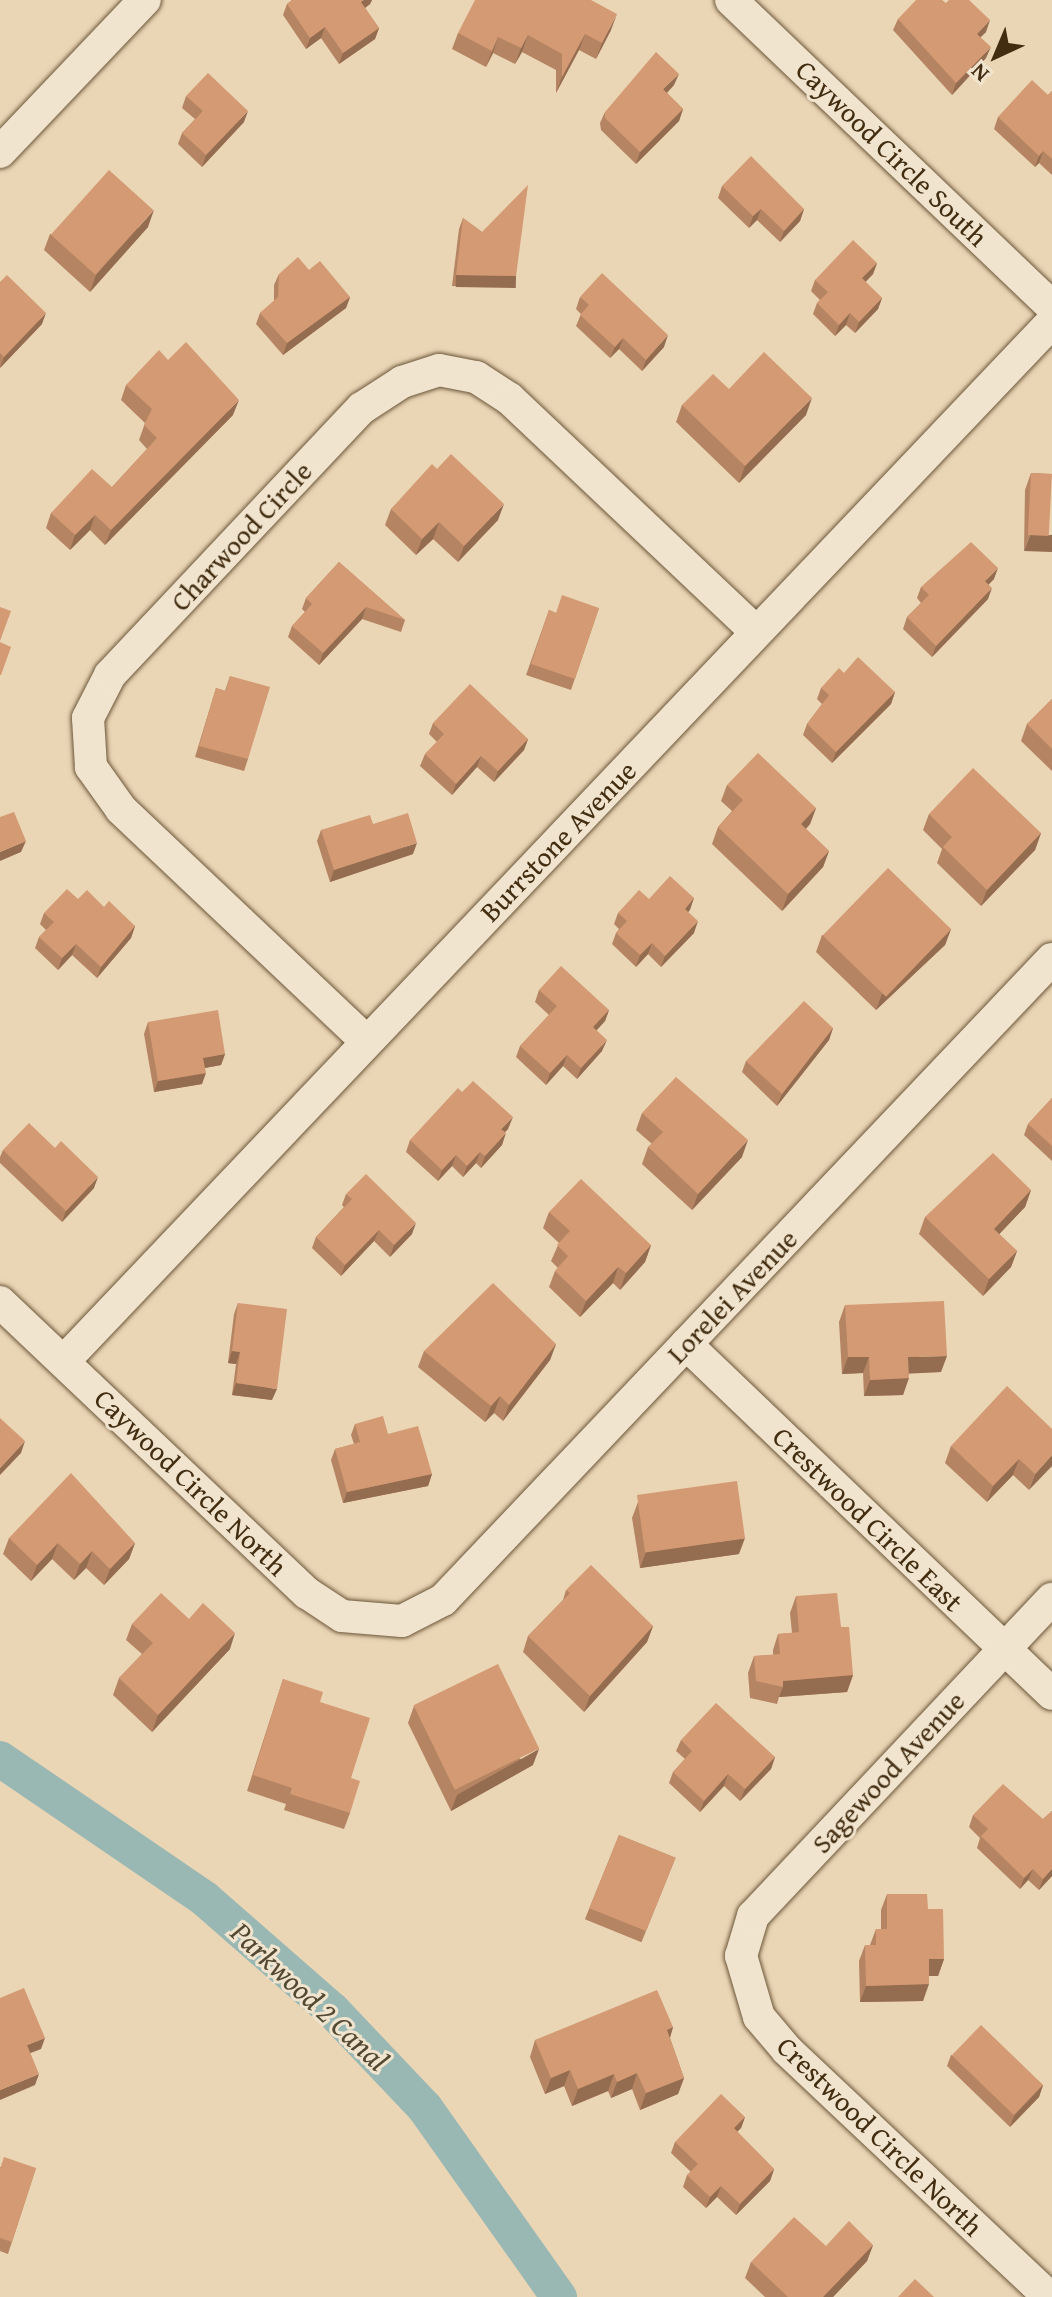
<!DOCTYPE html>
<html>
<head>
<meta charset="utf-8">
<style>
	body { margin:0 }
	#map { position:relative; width:1052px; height:2297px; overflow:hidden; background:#ead5b5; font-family:"Gentium Book Plus",serif }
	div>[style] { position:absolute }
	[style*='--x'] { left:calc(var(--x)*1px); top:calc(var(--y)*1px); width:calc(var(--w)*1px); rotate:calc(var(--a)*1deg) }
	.canal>* { height:36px; margin:-18px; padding:0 18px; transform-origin:18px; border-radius:18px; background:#99b8b4 }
	.roads { filter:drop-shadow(0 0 2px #6c573a) drop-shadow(0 0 2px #6c573a) }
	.street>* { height:32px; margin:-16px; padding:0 16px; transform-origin:16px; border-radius:16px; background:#f1e4cf }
	.wall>* { inset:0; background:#b58463; transform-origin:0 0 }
	.shaded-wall>* { inset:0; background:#946c50; transform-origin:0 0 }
	.building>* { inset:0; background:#d39a73; transform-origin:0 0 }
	span { translate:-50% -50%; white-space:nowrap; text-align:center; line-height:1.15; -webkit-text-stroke:6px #f1e4cf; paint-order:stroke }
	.street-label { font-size:28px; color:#422d11 }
	.water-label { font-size:30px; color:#534932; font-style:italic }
	.north { position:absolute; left:956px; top:16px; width:80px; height:80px; -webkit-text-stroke:6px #f1e4cf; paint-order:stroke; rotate:224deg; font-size:22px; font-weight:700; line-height:32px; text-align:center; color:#422d11 }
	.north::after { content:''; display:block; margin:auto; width:28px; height:36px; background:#422d11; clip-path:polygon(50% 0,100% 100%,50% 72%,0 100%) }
</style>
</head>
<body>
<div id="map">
	<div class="canal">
		<div style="--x:0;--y:1759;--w:248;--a:34.3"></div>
		<div style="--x:205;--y:1899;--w:169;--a:41.2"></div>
		<div style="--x:332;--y:2010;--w:135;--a:46.5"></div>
		<div style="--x:425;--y:2108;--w:232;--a:54.7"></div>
	</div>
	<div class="roads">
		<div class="street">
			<div style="--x:731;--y:0;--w:444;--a:43.7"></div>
			<div style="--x:0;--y:152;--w:210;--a:-46.4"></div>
			<div style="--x:366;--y:1041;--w:337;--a:-136.6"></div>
			<div style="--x:121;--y:809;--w:52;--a:-125.5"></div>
			<div style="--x:91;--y:767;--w:49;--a:-93.5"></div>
			<div style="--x:88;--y:718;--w:48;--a:-62.9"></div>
			<div style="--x:110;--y:675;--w:367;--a:-46.7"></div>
			<div style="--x:362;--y:408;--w:48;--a:-33"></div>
			<div style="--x:402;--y:382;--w:39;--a:-18"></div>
			<div style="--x:439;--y:370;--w:38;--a:11"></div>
			<div style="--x:476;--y:377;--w:40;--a:32.9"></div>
			<div style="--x:510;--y:399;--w:337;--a:43.4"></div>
			<div style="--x:0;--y:1302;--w:423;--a:43.5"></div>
			<div style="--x:307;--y:1593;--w:42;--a:33.3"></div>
			<div style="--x:342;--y:1616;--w:60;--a:4.8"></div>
			<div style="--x:402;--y:1621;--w:46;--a:-27.1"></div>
			<div style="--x:443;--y:1600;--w:884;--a:-46.47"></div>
			<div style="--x:686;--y:1344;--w:506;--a:43.72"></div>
			<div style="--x:64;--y:1361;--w:1434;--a:-46.44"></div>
			<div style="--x:1049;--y:2297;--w:360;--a:-136.7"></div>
			<div style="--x:787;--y:2050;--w:43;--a:-130.3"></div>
			<div style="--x:759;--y:2017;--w:64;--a:-106.4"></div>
			<div style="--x:741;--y:1956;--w:42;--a:-73.3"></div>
			<div style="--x:753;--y:1916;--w:436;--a:-46.7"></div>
		</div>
	</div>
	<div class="wall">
		<div style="clip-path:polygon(292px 0,372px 0,370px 4px,365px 8px,379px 28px,375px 39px,339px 64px,321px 38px,306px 49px,283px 15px,287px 4px)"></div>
		<div style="clip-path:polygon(898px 19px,986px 32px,980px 37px,986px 58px,952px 95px,893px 30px)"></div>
		<div style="clip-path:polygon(611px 30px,596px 59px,579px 50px,556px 93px,556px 70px,522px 52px,515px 64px,493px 53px,486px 67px,452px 49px,458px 33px)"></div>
		<div style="clip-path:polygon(674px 85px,667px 93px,683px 109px,679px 121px,636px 164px,601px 130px,600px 123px,605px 112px)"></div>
		<div style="clip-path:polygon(1052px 91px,1052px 175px,1039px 163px,1035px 167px,994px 129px,998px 117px,1048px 95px)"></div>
		<div style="clip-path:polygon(186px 96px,244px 122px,202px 167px,178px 144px,182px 133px,195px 119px,182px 108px)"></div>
		<div style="clip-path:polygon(722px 186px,804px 209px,800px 221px,780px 242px,757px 220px,749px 228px,718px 198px)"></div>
		<div style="clip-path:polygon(463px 218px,482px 232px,516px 276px,512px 287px,452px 286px,459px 229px)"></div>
		<div style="clip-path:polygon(148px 227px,90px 292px,44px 250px,50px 234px)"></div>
		<div style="clip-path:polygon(877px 263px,873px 274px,865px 282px,882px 298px,878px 309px,855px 333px,846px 325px,835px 336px,813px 314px,817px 303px,820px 300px,811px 291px,815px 280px)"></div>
		<div style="clip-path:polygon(279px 274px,350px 297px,346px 308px,283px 355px,256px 324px,260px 313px,274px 301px,274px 285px)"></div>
		<div style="clip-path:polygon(0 282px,42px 324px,0 368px)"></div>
		<div style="clip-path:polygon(580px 297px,664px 347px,642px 371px,619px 349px,610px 358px,576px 326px,581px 314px,576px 309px)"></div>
		<div style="clip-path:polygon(168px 360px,233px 415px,105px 545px,90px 530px,70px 550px,46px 528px,51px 513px,112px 487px,147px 449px,139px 440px,145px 423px,121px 400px,126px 385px)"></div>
		<div style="clip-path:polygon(729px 389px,806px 415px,739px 483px,676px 422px,682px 405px)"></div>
		<div style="clip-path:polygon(437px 469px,498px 520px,458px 562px,433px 539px,416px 555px,385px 525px,391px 509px)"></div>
		<div style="clip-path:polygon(1031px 473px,1052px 474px,1024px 551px,1025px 490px)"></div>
		<div style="clip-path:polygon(339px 562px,405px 620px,401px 632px,362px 619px,319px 665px,288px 637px,292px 626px,305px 612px,302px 609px,306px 598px)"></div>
		<div style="clip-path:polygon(994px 579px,989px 584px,988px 599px,932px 657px,903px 629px,907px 617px,921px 603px,917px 598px,921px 587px)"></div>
		<div style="clip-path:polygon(599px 608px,571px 690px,526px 675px,549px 610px,556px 613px)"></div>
		<div style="clip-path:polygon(844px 673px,895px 692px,891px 704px,832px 763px,803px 735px,807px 724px,822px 704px,817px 699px,821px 688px)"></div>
		<div style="clip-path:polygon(230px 676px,248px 759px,244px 771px,195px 757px,216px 688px,225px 691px)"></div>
		<div style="clip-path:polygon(1052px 699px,1052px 771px,1021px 741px,1027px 724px)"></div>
		<div style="clip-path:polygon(433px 723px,528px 739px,524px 750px,494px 782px,477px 767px,452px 795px,420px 766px,425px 754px,437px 742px,429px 734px)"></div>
		<div style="clip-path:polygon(727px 785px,816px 808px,810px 824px,806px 829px,829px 851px,823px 867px,782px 911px,712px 844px,718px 827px,732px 811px,721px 801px)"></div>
		<div style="clip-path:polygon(929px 814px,1041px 833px,1035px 850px,981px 906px,937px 863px,942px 849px,923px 830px)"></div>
		<div style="clip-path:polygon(373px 824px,413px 854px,330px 882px,317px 841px,321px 830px)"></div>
		<div style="clip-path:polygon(694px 898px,688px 912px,694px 933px,661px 967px,648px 954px,636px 967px,612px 944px,616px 933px,619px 929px,614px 924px,618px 913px,649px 899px)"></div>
		<div style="clip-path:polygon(78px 899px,104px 907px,135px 926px,131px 938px,97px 978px,72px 955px,58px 970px,35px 948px,39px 937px,46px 930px,40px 924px,44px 913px)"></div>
		<div style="clip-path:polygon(951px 929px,945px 945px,876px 1010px,816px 952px,822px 935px)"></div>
		<div style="clip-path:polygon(539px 990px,609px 1010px,605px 1021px,596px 1030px,602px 1051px,577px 1079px,563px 1066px,546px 1085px,516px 1057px,520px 1046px,549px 1015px,535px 1002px)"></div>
		<div style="clip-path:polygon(148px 1022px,225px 1054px,221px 1065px,205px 1068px,202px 1084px,154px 1092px,144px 1034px)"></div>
		<div style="clip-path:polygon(833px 1028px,829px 1040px,777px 1106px,742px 1072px,746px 1061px)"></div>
		<div style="clip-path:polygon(1052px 1098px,1052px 1161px,1024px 1135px,1028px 1124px)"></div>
		<div style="clip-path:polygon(642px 1113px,742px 1157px,692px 1210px,642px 1164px,648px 1147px,652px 1144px,636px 1130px)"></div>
		<div style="clip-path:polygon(508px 1129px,505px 1132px,502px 1145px,481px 1168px,476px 1163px,463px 1177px,452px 1166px,438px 1181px,406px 1152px,410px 1140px)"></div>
		<div style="clip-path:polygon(3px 1150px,94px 1188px,62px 1222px,0 1163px,0 1157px)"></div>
		<div style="clip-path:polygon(1031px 1190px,1025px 1207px,999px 1234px,1017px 1251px,1011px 1267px,983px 1296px,919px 1234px,925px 1217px)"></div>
		<div style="clip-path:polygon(346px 1194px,412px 1234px,390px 1257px,374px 1241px,341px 1276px,312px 1248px,316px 1237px,344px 1207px,342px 1205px)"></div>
		<div style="clip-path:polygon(549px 1212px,651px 1245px,645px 1262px,620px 1290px,613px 1283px,580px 1317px,549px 1287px,555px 1271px,558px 1268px,551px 1261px,559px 1243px,543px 1228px)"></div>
		<div style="clip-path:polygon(238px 1303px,272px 1400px,232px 1395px,236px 1364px,228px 1363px,234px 1314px)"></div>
		<div style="clip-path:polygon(845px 1305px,941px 1372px,909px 1373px,903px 1395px,864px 1396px,863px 1373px,842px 1374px,839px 1322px)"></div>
		<div style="clip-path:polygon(556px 1344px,550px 1360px,503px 1421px,494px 1413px,485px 1422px,418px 1367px,424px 1351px)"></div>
		<div style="clip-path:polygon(355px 1424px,388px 1434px,432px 1474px,428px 1486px,343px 1503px,331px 1460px,335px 1449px,354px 1444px,351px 1435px)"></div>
		<div style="clip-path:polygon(1052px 1429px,1029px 1490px,1013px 1475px,987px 1502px,945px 1463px,951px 1446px)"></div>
		<div style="clip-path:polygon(638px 1502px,739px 1554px,640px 1568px,632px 1518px)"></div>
		<div style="clip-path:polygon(9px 1538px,135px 1543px,129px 1559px,104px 1585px,86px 1568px,74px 1580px,52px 1559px,31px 1581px,3px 1554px)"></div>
		<div style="clip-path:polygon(566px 1590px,653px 1626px,647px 1642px,584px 1712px,523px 1652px,528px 1636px,563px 1600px)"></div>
		<div style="clip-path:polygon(796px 1596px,841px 1627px,853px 1675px,847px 1692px,779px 1697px,777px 1704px,750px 1698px,748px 1673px,754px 1656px,773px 1655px,773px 1650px,778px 1634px,792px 1633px,790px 1613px)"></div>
		<div style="clip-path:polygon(189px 1619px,230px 1649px,152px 1732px,113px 1695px,119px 1678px,142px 1654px,126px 1640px,132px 1624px)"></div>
		<div style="clip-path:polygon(283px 1679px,320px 1702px,350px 1813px,344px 1829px,284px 1810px,286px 1804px,247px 1791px)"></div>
		<div style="clip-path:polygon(414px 1706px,533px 1765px,451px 1811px,408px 1723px)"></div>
		<div style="clip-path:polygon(681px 1740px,775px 1757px,771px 1769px,740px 1801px,724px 1786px,700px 1812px,669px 1783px,673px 1772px,685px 1759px,676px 1751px)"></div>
		<div style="clip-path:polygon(1052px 1811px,1052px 1876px,1039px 1890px,1028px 1880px,1020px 1889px,977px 1848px,980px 1838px,969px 1827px,973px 1815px,1043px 1819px)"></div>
		<div style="left:619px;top:1835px;width:61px;height:91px;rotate:22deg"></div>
		<div style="clip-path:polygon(887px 1894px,928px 1909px,944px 1959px,938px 1976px,929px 1976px,923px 2001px,860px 2002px,859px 1961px,865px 1945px,870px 1945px,876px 1929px,881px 1929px,881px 1910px)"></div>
		<div style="clip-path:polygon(673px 2027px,670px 2038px,684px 2078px,678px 2094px,640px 2110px,632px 2089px,611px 2098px,608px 2091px,572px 2106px,564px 2086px,545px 2094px,530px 2057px,535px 2040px)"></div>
		<div style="clip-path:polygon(951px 2055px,1043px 2085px,1039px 2097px,1010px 2127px,947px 2066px)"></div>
		<div style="clip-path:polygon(745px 2117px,741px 2128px,737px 2132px,774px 2169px,770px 2181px,736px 2215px,717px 2197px,706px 2208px,683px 2187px,687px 2175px,691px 2172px,671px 2153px,675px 2142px)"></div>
		<div style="clip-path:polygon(0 2167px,36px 2168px,8px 2254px,0 2251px)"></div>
		<div style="clip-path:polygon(873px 2245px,867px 2261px,833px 2297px,765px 2297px,745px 2278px,751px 2262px)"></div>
	</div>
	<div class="shaded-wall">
		<div style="clip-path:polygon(364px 0,372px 0,370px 4px,357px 14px,361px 2px)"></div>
		<div style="clip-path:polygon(617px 14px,611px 30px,596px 59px,602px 43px)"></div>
		<div style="clip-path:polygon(990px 20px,986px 32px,973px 45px,977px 34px)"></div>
		<div style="clip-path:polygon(325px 27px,321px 38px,306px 49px,310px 38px)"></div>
		<div style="clip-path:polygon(379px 28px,375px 39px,339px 64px,343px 53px)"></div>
		<div style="clip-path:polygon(585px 34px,579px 50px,556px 93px,562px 77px)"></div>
		<div style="clip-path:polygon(528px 35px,522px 52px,515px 64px,521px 48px)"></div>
		<div style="clip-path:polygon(498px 37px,493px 53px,486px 67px,492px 51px)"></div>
		<div style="clip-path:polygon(991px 47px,986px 58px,952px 95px,956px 83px)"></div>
		<div style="clip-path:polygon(679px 74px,674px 85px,659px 101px,663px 89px)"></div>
		<div style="clip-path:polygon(683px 109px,679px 121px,636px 164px,640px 152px)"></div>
		<div style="clip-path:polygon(248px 111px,244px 122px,202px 167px,206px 155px)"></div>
		<div style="clip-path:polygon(1043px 151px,1039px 163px,1035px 167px,1039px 156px)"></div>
		<div style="clip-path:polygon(761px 209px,757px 220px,749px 228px,753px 216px)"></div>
		<div style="clip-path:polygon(804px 209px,800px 221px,780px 242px,784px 231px)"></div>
		<div style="clip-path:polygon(154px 210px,148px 227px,90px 292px,96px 275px)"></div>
		<div style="clip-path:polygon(877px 263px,873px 274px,858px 290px,862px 278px)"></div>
		<div style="left:456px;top:275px;width:60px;height:12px;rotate:1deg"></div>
		<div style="clip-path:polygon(350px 297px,346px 308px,283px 355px,287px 343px)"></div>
		<div style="clip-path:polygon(882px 298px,878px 309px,855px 333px,859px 322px)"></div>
		<div style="clip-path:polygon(46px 313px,42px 324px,0 368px,4px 357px)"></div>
		<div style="clip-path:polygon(850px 313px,846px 325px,835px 336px,839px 325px)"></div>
		<div style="clip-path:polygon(668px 335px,664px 347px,642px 371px,646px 360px)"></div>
		<div style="clip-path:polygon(623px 338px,619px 349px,610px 358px,615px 347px)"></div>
		<div style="clip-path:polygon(812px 398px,806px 415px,739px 483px,745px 466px)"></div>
		<div style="clip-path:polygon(239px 400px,233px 415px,105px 545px,111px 530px)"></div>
		<div style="clip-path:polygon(504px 504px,498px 520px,458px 562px,464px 546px)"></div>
		<div style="clip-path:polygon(95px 515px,90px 530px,70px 550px,75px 535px)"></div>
		<div style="clip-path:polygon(439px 522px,433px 539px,416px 555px,422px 539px)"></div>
		<div style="clip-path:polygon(1030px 535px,1052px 535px,1052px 552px,1024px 551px)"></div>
		<div style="clip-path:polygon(998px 568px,994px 579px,981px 592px,985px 581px)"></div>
		<div style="clip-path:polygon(992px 588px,988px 599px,932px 657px,936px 646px)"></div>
		<div style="clip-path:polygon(366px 607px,362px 619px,319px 665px,323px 653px)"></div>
		<div style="clip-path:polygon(895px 692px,891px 704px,832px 763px,836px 752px)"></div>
		<div style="clip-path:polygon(528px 739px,524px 750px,494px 782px,498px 771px)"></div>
		<div style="clip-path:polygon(481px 756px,477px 767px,452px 795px,456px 784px)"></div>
		<div style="clip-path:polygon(816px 808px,810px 824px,795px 840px,801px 824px)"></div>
		<div style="clip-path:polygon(1041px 833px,1035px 850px,981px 906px,987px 890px)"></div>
		<div style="clip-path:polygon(26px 841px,21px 852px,0 861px,0 852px)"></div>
		<div style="clip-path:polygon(417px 843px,413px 854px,330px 882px,334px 870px)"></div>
		<div style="clip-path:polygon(829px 851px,823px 867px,782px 911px,788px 894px)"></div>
		<div style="clip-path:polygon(694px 898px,690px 910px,681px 920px,685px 909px)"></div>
		<div style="clip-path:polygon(698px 921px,694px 933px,661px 967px,665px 956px)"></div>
		<div style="clip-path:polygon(135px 926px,131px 938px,97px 978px,101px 967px)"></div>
		<div style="clip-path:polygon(951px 929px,945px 945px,876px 1010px,882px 994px)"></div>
		<div style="clip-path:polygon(652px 943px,648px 954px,636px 967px,640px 955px)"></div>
		<div style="clip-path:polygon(76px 944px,72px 955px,58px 970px,62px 958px)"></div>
		<div style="clip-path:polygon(609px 1010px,605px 1021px,589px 1039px,593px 1027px)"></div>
		<div style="clip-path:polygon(833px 1028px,829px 1040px,777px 1106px,782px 1094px)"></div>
		<div style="clip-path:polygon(607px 1040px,602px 1051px,577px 1079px,581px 1068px)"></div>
		<div style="clip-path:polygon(225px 1054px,221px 1065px,199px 1069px,203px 1058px)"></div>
		<div style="clip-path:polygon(567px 1055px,563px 1066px,546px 1085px,550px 1073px)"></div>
		<div style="clip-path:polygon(206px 1073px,202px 1084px,154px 1092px,158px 1081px)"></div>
		<div style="clip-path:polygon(513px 1117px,508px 1129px,497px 1140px,501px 1129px)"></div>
		<div style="clip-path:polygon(506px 1133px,502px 1145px,481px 1168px,485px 1156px)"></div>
		<div style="clip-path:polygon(748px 1140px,742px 1157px,692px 1210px,698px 1194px)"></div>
		<div style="clip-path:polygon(480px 1152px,476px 1163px,463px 1177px,467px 1166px)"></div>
		<div style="clip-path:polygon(456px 1155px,452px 1166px,438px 1181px,442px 1170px)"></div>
		<div style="clip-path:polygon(98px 1177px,94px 1188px,62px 1222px,66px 1211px)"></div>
		<div style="clip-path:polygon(1031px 1190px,1025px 1207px,988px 1246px,994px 1229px)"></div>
		<div style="clip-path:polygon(416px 1223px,412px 1234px,390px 1257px,394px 1245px)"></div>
		<div style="clip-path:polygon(379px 1230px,374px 1241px,341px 1276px,345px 1265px)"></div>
		<div style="clip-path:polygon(651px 1245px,645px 1262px,620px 1290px,626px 1273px)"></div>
		<div style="clip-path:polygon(1017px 1251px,1011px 1267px,983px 1296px,989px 1279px)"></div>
		<div style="clip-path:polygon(618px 1267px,613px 1283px,580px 1317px,586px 1301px)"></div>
		<div style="clip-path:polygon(556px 1344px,550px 1360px,503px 1421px,509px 1405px)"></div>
		<div style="clip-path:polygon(232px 1351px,240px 1352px,236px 1364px,228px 1363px)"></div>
		<div style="clip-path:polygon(947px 1356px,941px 1372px,902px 1374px,908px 1357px)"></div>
		<div style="clip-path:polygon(848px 1357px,869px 1357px,863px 1373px,842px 1374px)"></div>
		<div style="clip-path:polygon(909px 1378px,903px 1395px,864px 1396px,870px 1380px)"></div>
		<div style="clip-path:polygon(236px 1383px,277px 1389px,272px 1400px,232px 1395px)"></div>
		<div style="clip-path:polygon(500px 1396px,494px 1413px,485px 1422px,491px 1406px)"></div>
		<div style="clip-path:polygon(25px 1441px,21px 1453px,0 1475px,0 1468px)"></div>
		<div style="clip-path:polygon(1052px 1455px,1052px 1466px,1029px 1490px,1035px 1474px)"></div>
		<div style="clip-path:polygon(1019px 1459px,1013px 1475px,987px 1502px,993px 1486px)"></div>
		<div style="clip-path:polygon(432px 1474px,428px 1486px,343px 1503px,347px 1492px)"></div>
		<div style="clip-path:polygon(745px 1538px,739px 1554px,640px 1568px,646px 1552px)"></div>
		<div style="clip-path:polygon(58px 1543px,52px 1559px,31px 1581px,37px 1565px)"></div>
		<div style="clip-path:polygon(135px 1543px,129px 1559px,104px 1585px,110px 1569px)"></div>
		<div style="clip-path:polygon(92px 1551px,86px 1568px,74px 1580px,80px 1564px)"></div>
		<div style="clip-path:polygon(653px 1626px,647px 1642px,584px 1712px,590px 1696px)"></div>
		<div style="clip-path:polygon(235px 1633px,230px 1649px,152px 1732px,158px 1715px)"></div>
		<div style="clip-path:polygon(853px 1675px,847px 1692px,779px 1697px,783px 1687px,783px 1681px)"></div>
		<div style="clip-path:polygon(539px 1749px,533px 1765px,451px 1811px,457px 1795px)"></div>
		<div style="clip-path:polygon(775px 1757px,771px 1769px,740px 1801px,745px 1789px)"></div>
		<div style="clip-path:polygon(728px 1774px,724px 1786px,700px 1812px,704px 1801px)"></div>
		<div style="clip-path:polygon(1033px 1869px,1028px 1880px,1020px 1889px,1024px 1878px)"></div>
		<div style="clip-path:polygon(1052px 1869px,1052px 1876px,1039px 1890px,1043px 1879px)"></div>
		<div style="clip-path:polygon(929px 1959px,944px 1959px,938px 1976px,923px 1976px)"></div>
		<div style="clip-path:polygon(929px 1984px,923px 2001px,860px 2002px,866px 1986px)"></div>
		<div style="clip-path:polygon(673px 2027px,668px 2044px,667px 2030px)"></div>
		<div style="clip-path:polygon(45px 2038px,41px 2049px,23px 2056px,27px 2045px)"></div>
		<div style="clip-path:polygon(570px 2070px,564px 2086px,545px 2094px,551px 2078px)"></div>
		<div style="clip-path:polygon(637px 2073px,632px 2089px,611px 2098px,617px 2082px)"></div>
		<div style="clip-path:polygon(39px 2074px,35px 2085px,0 2100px,0 2090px)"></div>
		<div style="clip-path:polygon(614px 2074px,608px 2091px,572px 2106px,578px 2089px)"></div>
		<div style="clip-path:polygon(684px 2078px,678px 2094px,640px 2110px,646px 2093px)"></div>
		<div style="clip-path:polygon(1043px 2085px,1039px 2097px,1010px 2127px,1014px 2116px)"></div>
		<div style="clip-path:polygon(745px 2117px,741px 2128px,729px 2139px,734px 2128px)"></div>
		<div style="clip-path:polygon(774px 2169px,770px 2181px,736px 2215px,740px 2204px)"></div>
		<div style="clip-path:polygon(721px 2186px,717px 2197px,706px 2208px,710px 2197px)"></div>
		<div style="clip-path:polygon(873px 2245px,867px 2261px,833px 2297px,823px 2297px)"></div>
	</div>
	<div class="building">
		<div style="clip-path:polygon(292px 0,364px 0,361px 2px,379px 28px,343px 53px,325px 27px,310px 38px,287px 4px)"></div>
		<div style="clip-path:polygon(475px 0,591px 0,617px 14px,602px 43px,585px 34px,562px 77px,562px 54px,528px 35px,521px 48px,498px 37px,492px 51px,458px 33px)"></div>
		<div style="clip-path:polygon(916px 0,942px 0,946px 3px,949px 0,969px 0,990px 20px,977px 34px,991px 47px,956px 83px,898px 19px)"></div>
		<div style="clip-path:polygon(656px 52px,679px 74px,663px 89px,683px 109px,640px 152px,605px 118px,605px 112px)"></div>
		<div style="clip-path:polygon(208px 73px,248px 111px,206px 155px,182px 133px,203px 111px,186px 96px)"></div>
		<div style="clip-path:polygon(1032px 80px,1048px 95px,1052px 91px,1052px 159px,1043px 151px,1039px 156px,998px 117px)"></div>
		<div style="clip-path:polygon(751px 156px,804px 209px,784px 231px,761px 209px,753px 216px,722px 186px)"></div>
		<div style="left:109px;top:170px;width:60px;height:87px;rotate:42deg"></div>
		<div style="clip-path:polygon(528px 185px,516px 276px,456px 275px,463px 218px,482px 232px)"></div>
		<div style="clip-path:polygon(853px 240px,877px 263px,862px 278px,882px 298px,859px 322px,850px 313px,839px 325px,817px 303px,828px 292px,815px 280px)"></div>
		<div style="clip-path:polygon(298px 257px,309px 270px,320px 261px,350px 297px,287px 343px,260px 313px,278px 297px,279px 274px)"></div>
		<div style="clip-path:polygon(602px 273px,668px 335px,646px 360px,623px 338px,615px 347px,580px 315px,589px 305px,580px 297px)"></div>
		<div style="clip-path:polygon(7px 275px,46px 313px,4px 357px,0 353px,0 282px)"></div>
		<div style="clip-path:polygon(186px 342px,239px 400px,111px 530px,95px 515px,75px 535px,51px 513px,92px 469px,112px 487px,157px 438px,144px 425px,152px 409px,126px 385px,159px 350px,168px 360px)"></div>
		<div style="clip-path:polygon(764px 352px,812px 398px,745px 466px,682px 405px,713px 374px,729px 389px)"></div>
		<div style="clip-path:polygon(451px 454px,504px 504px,464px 546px,439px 522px,422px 539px,391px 509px,432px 464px,437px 469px)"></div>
		<div style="left:1031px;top:473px;width:21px;height:62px;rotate:3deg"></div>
		<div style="clip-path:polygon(971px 542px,998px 568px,985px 581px,992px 588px,936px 646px,907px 617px,929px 595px,921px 587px)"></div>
		<div style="clip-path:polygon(339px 562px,405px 620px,366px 607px,323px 653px,292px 626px,312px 604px,306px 598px)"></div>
		<div style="clip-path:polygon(562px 595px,599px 608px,575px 679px,531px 664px,549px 610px,556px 613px)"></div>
		<div style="clip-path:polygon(0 607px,11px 611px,0 641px)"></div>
		<div style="clip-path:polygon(0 642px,11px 647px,1px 675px,0 675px)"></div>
		<div style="clip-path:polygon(858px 657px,895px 692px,836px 752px,807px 724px,829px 695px,821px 688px,839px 668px,844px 673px)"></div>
		<div style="clip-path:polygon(230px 676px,270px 687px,248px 759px,199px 746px,216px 688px,226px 691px)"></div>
		<div style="clip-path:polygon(470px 684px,528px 739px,498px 771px,481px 756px,456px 784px,425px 754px,444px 734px,433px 723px)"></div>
		<div style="clip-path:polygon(1052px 699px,1052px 749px,1027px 724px)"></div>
		<div style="clip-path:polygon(758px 753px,816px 808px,801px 824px,829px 851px,788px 894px,718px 827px,743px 800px,727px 785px)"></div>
		<div style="clip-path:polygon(973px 768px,1041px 833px,987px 890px,943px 847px,952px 837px,929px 814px)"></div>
		<div style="clip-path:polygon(14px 812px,26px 841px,0 852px,0 817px)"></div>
		<div style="clip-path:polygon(408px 813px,417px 843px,334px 870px,321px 830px,370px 815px,373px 824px)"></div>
		<div style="left:888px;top:868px;width:88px;height:94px;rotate:44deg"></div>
		<div style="clip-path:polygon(670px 876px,694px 898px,685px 909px,698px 921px,665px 956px,652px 943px,640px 955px,616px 933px,627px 921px,618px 913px,639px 890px,649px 899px)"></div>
		<div style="clip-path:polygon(67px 889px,78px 899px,87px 890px,104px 907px,109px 901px,135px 926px,101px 967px,76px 944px,62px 958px,39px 937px,54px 922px,44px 913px)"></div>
		<div style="clip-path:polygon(561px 966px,609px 1010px,593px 1027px,607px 1040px,581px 1068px,567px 1055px,550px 1073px,520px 1046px,557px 1006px,539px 990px)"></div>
		<div style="clip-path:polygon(804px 1001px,833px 1028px,782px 1094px,746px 1061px)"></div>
		<div style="clip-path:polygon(218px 1010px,225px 1054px,203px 1058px,206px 1073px,158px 1081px,148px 1022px)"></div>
		<div style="clip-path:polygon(676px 1077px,748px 1140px,698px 1194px,648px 1147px,663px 1132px,642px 1113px)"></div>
		<div style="clip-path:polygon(473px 1081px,513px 1117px,501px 1129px,506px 1133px,485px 1156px,480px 1152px,467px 1166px,456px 1155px,442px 1170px,410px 1140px,458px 1088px,462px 1092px)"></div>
		<div style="clip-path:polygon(1052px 1098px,1052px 1146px,1028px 1124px)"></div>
		<div style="clip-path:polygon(29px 1123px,55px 1148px,61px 1141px,98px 1177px,66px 1211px,3px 1150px)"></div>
		<div style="clip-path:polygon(993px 1153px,1031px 1190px,994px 1229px,1017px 1251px,989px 1279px,925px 1217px)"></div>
		<div style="clip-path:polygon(366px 1174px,416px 1223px,394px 1245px,379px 1230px,345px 1265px,316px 1237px,352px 1199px,346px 1194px)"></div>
		<div style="clip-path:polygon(581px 1179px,651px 1245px,626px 1273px,618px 1267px,586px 1301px,555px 1271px,568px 1256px,557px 1245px,570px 1231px,549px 1212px)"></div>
		<div style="clip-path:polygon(493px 1283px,556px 1344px,509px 1405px,500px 1396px,491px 1406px,424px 1351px)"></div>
		<div style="clip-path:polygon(944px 1301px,947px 1356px,908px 1357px,909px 1378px,870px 1380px,869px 1357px,848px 1357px,845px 1305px)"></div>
		<div style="clip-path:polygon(238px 1303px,287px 1309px,277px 1389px,236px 1383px,240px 1352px,232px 1351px)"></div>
		<div style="clip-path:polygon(1007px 1386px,1052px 1429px,1052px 1455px,1035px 1474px,1019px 1459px,993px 1486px,951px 1446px)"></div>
		<div style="clip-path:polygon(383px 1416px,388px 1434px,418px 1426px,432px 1474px,347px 1492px,335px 1449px,360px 1442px,355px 1424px)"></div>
		<div style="clip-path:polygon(0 1418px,25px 1441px,0 1468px)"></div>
		<div style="clip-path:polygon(71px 1473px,135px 1543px,110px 1569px,92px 1551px,80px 1564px,58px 1543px,37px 1565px,9px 1538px)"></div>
		<div style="left:737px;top:1481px;width:58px;height:101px;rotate:82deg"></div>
		<div style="clip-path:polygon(591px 1565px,653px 1626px,590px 1696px,528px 1636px,570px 1593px,566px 1590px)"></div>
		<div style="clip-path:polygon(161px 1593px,189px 1619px,203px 1603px,235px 1633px,158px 1715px,119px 1678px,153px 1643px,132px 1624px)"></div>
		<div style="clip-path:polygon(837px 1593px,841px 1627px,849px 1627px,853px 1675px,783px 1681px,783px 1687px,756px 1681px,754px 1656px,780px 1654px,778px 1634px,799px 1632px,796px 1596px)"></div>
		<div style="left:498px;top:1664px;width:94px;height:94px;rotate:64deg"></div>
		<div style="clip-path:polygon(283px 1679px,323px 1692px,320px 1702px,370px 1718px,351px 1778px,360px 1781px,350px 1813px,290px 1794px,292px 1788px,253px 1775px)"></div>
		<div style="clip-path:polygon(716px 1703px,775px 1757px,745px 1789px,728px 1774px,704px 1801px,673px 1772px,692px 1751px,681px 1740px)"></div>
		<div style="clip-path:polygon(1003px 1784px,1043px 1819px,1052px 1811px,1052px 1869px,1043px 1879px,1033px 1869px,1024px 1878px,981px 1836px,988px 1829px,973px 1815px)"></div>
		<div style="left:619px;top:1835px;width:61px;height:79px;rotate:22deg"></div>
		<div style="clip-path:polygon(887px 1894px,927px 1894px,928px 1909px,943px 1909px,944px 1959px,929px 1959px,929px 1984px,866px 1986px,865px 1945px,876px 1945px,876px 1929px,887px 1929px)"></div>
		<div style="clip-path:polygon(24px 1988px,45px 2038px,27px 2045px,39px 2074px,0 2090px,0 1998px)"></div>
		<div style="clip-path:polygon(657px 1990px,673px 2027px,667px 2030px,684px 2078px,646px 2093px,637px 2073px,617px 2082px,614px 2074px,578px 2089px,570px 2070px,551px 2078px,535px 2040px)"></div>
		<div style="left:981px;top:2025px;width:86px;height:42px;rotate:44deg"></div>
		<div style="clip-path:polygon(721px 2094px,745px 2117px,734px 2128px,774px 2169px,740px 2204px,721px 2186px,710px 2197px,687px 2175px,698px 2164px,675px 2142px)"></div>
		<div style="clip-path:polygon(4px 2157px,36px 2168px,12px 2242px,0 2238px,0 2169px)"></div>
		<div style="clip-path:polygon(794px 2217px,826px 2246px,849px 2221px,873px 2245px,823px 2297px,788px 2297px,751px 2262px)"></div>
		<div style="clip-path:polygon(915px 2279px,934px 2297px,898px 2297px)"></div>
	</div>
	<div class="street-label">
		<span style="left:892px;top:153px;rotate:44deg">Caywood Circle South</span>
		<span style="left:241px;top:536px;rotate:-47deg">Charwood Circle</span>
		<span style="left:558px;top:841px;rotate:-46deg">Burrstone Avenue</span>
		<span style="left:732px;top:1296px;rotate:-46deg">Lorelei Avenue</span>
		<span style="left:191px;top:1482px;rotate:44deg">Caywood Circle North</span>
		<span style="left:868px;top:1519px;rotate:44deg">Crestwood Circle East</span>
		<span style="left:888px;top:1772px;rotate:-47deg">Sagewood Avenue</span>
		<span style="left:880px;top:2136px;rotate:44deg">Crestwood Circle North</span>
	</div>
	<div class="water-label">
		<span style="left:310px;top:1996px;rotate:43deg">Parkwood 2 Canal</span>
	</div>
	<div class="north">N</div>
</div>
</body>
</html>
